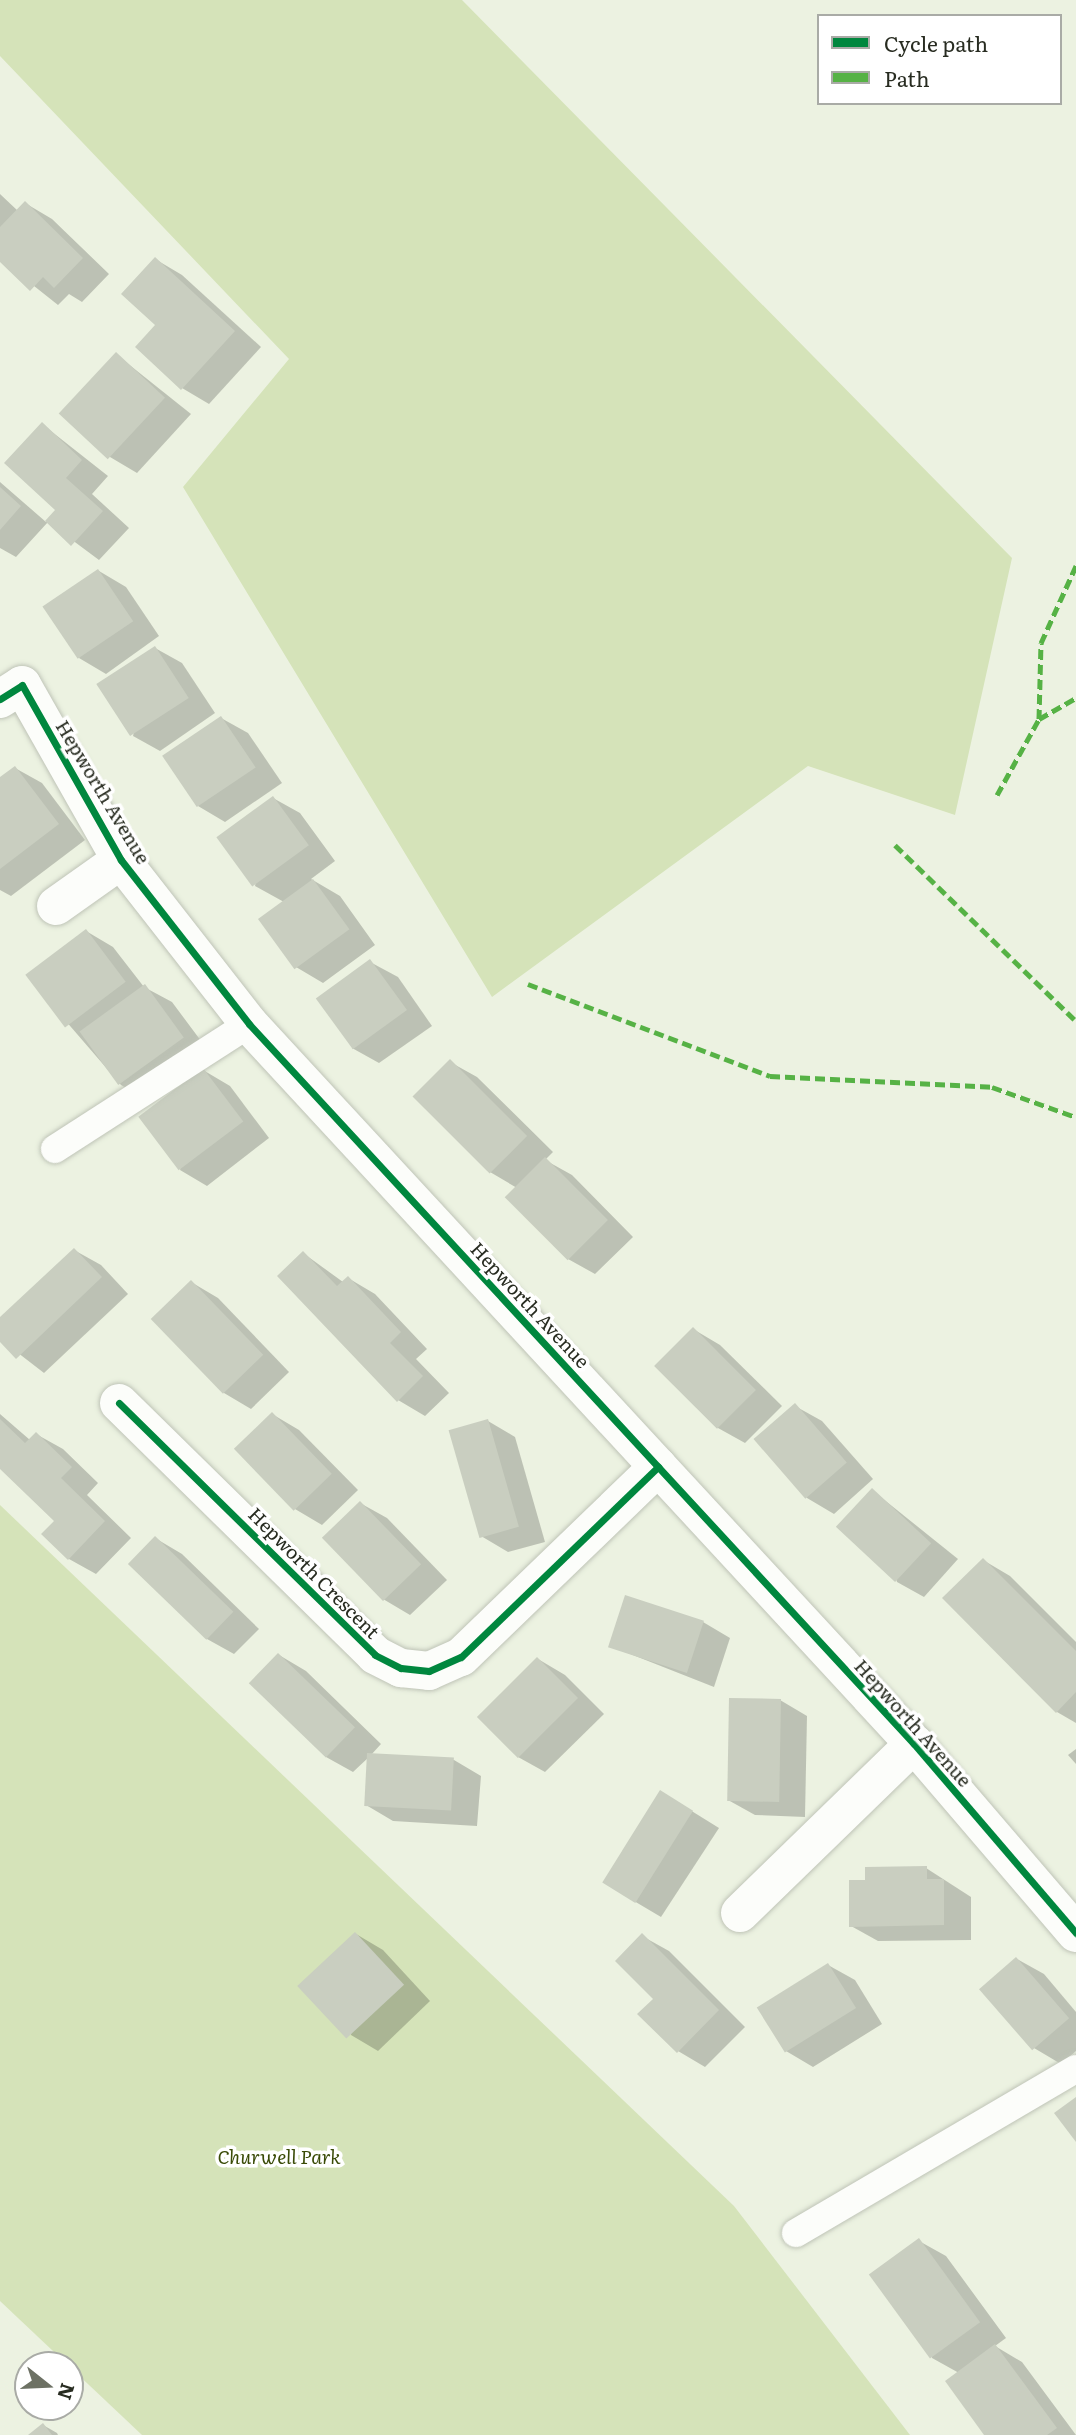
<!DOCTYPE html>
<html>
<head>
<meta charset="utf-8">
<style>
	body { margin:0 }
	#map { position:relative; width:1076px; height:2435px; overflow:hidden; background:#ecf2e1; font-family:Literata,serif }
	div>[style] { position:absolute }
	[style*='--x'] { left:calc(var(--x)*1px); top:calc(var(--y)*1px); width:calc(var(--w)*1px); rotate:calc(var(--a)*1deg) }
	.green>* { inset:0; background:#d5e3b9 }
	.shadow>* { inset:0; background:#0003 }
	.building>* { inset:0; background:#c9cec0; transform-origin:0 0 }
	.roads { filter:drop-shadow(0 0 2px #bfc4b7) drop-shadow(0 0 2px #bfc4b7) }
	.service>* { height:28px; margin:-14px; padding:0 14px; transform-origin:14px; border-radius:14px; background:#fcfdfa }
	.minor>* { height:38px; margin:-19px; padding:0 19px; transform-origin:19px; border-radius:19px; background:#fcfdfa }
	.quiet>* { height:5px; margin-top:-2.5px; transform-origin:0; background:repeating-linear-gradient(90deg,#56b245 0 10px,transparent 0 15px) }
	.cycleway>* { height:7px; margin:-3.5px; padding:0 3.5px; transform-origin:3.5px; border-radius:3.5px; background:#00873e }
	span { translate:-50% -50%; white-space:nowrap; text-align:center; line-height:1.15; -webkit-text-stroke:7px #fff; paint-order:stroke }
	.street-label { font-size:19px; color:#282c21 }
	.park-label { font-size:19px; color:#3a4b07; font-style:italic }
	.legend { position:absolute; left:817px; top:14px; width:245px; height:91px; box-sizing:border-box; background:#fff; border:2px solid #a9aba6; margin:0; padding:9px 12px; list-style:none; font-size:21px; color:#282c21 }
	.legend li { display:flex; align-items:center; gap:14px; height:35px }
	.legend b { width:35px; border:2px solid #a9aba6 }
	.north { position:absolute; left:14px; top:2351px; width:70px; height:70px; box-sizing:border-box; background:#fff; border:2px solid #a9aba6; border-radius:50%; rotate:108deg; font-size:19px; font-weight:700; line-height:28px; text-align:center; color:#282c21 }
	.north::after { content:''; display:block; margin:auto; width:24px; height:32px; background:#6d7164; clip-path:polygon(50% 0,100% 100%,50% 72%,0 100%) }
</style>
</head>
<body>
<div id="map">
	<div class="green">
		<div style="clip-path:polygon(0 0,462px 0,1012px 558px,955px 815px,808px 766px,492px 997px,183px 487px,289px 359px,0 56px)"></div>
		<div style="clip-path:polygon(0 1505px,734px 2206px,910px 2435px,142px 2435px,0 2301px)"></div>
	</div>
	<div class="shadow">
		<div style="clip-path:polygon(0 194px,18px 211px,25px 203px,52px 219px,109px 274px,82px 302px,69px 294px,58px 305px,0 259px)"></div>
		<div style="clip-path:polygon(155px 259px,182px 275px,261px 347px,209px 404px,182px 388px,158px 325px)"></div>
		<div style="clip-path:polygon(117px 355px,191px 414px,137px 473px,110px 457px)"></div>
		<div style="clip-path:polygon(42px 424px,108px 476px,92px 494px,129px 528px,99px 560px,48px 522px,16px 557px,0 548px,0 482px,46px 522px,58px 510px)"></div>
		<div style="clip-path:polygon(99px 571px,126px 587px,159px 636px,106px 674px,79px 658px)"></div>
		<div style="clip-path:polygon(155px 648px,182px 663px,215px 713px,160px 751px,133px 736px)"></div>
		<div style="clip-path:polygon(221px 718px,248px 733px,282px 783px,225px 822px,198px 806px)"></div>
		<div style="clip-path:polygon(15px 768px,42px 783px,85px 840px,11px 896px,0 890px,0 779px)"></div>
		<div style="clip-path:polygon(273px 798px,300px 813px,335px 861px,311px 879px,340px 896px,375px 945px,323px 983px,296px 967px,284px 902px,255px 886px)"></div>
		<div style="clip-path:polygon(86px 931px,113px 947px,144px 987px,172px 1002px,210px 1053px,148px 1100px,121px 1085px,27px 976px)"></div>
		<div style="clip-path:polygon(370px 962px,398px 977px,432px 1026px,379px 1063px,352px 1048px)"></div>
		<div style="clip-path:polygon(450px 1062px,477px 1077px,553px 1152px,545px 1160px,572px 1175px,633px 1237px,595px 1274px,568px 1259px,517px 1188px,490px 1172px)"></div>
		<div style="clip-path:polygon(203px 1070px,230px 1086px,269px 1138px,207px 1186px,180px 1170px)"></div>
		<div style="clip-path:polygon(74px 1250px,101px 1265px,128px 1294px,44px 1373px,0 1339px,0 1320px)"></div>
		<div style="clip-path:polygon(303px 1253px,343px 1282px,348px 1278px,375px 1294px,427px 1349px,416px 1359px,449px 1393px,425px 1416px,398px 1400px)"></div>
		<div style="clip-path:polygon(191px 1282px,218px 1298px,289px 1372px,251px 1409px,224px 1393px)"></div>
		<div style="clip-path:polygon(693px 1329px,720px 1345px,782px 1406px,745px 1443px,718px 1428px)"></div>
		<div style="clip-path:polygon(795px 1406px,822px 1421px,873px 1479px,834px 1514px,807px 1498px,756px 1440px)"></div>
		<div style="clip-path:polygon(0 1414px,30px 1440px,36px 1434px,63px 1449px,98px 1483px,87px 1495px,131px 1538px,96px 1574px,69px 1559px,56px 1521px,0 1466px)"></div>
		<div style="clip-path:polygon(272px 1414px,299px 1430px,358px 1490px,322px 1525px,295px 1509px)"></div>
		<div style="clip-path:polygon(488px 1421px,515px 1437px,545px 1542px,508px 1552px,481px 1536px)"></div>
		<div style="clip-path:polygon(872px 1490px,958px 1559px,924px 1597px,897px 1582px)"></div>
		<div style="clip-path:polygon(360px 1503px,387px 1518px,447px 1580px,410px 1615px,383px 1599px)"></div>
		<div style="clip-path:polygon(155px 1538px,182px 1554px,259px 1629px,234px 1654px,207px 1639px)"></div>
		<div style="clip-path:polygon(983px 1560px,1010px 1576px,1076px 1642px,1076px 1723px,1057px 1712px)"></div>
		<div style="clip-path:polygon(703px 1622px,730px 1638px,714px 1687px,610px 1646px)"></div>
		<div style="clip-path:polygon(279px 1655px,306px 1671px,381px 1744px,371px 1755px,454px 1760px,481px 1776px,477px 1826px,393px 1821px,366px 1805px,369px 1757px,353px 1772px,326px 1757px,252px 1684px)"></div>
		<div style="clip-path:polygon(538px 1659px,565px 1675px,604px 1714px,545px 1772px,518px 1757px)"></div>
		<div style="clip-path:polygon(780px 1700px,807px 1716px,805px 1817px,755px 1815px,728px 1800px)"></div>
		<div style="clip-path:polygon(1076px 1749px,1076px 1764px,1068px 1755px)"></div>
		<div style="clip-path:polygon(661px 1792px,719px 1828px,661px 1917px,634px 1901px)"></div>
		<div style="clip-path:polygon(926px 1868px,971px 1897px,971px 1940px,878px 1941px,851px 1926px,866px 1881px)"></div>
		<div style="clip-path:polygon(356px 1934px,383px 1950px,430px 2001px,378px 2051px,351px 2035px)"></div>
		<div style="clip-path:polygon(642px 1936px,669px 1951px,745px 2027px,705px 2067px,678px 2051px)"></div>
		<div style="clip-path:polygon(1017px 1959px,1044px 1974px,1076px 2012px,1076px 2051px,1061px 2064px,1034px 2048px)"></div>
		<div style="clip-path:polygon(828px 1965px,855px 1980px,882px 2024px,813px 2067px,786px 2051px,759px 2007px)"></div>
		<div style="clip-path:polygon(919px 2241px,946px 2256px,1006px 2338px,995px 2346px,1022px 2362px,1076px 2435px,987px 2435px,959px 2373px,932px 2358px)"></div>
		<div style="clip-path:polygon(43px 2425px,57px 2433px,58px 2435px,31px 2435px)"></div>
	</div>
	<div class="building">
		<div style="clip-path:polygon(25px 201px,83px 258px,54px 288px,43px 277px,30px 291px,0 262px,0 227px)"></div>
		<div style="clip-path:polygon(155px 257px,235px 331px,181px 390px,135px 347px,155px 325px,121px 294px)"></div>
		<div style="left:116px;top:352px;width:67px;height:84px;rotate:43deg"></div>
		<div style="clip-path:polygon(42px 422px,82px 460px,66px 478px,103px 511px,71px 546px,45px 521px,55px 510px,4px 463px)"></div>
		<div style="clip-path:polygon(0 487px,21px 506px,0 530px)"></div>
		<div style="left:98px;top:569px;width:63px;height:67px;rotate:56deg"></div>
		<div style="left:155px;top:646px;width:62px;height:70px;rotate:57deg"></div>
		<div style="left:221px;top:716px;width:62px;height:71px;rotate:56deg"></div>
		<div style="clip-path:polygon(15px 766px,59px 824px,0 869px,0 777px)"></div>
		<div style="left:273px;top:796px;width:61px;height:70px;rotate:54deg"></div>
		<div style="left:313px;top:879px;width:62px;height:68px;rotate:54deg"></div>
		<div style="left:86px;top:929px;width:66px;height:76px;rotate:53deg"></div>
		<div style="left:370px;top:959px;width:63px;height:67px;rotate:54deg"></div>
		<div style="left:145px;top:984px;width:66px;height:81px;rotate:54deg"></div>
		<div style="left:450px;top:1059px;width:109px;height:53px;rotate:45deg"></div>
		<div style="left:203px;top:1068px;width:67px;height:81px;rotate:53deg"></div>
		<div style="left:545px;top:1157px;width:89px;height:57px;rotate:45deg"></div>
		<div style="clip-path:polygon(74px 1248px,102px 1277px,16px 1359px,0 1342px,0 1317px)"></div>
		<div style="clip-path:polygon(303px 1251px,337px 1286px,348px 1276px,401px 1332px,390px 1343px,423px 1376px,397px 1402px,277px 1276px)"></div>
		<div style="left:191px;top:1280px;width:104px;height:56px;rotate:46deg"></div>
		<div style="left:693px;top:1327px;width:89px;height:55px;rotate:45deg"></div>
		<div style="left:795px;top:1403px;width:79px;height:55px;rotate:49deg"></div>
		<div style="left:272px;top:1412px;width:86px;height:53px;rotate:46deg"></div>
		<div style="clip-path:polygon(0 1419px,25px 1443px,36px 1432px,72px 1467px,61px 1478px,105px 1521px,68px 1560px,41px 1534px,54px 1521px,0 1469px)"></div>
		<div style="left:488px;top:1419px;width:112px;height:41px;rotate:74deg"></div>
		<div style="left:872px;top:1488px;width:81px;height:53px;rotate:43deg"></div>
		<div style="left:360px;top:1501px;width:88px;height:53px;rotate:46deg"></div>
		<div style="left:155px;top:1536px;width:109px;height:39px;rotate:44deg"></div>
		<div style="clip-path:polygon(983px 1558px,1076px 1651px,1076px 1692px,1056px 1713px,942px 1598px)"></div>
		<div style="left:625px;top:1595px;width:83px;height:55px;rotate:18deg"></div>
		<div style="left:278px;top:1653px;width:107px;height:42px;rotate:44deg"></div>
		<div style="left:537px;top:1657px;width:58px;height:85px;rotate:45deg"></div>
		<div style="left:729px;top:1698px;width:52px;height:103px;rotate:1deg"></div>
		<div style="left:367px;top:1753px;width:87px;height:53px;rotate:3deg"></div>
		<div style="left:660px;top:1790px;width:39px;height:109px;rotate:32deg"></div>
		<div style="clip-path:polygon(927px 1866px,927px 1879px,944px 1879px,944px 1925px,849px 1927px,849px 1880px,865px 1880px,865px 1867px)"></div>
		<div style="left:355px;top:1932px;width:72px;height:79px;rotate:47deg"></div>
		<div style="clip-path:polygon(642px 1933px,719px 2010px,677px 2053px,637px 2014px,653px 1999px,615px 1961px)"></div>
		<div style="left:1016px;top:1957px;width:81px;height:49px;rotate:49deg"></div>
		<div style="left:828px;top:1963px;width:53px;height:84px;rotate:58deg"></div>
		<div style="clip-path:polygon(1076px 2097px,1076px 2142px,1054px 2113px)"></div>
		<div style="left:919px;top:2238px;width:104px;height:62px;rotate:54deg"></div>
		<div style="clip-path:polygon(995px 2344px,1057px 2428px,1047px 2435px,984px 2435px,945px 2381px)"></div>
		<div style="clip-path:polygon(43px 2423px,52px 2435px,28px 2435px)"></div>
	</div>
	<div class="roads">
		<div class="service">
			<div style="--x:55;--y:1149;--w:231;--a:-32.8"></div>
			<div style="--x:796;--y:2233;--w:324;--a:-30.4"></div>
		</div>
		<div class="minor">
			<div style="--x:0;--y:699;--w:26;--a:-32"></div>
			<div style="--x:22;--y:685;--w:201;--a:60.5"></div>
			<div style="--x:121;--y:860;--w:208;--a:52"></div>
			<div style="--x:249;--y:1024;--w:980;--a:47.27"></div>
			<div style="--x:914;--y:1744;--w:249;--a:49.4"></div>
			<div style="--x:56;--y:906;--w:80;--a:-35.3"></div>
			<div style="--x:119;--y:1403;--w:359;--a:44.5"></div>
			<div style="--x:375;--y:1655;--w:29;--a:27"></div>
			<div style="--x:401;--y:1668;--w:28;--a:6"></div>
			<div style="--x:429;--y:1671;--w:35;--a:-24"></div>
			<div style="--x:461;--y:1657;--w:274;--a:-44"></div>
			<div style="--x:740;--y:1913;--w:243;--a:-44.2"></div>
		</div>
	</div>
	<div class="quiet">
		<div style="--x:1039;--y:719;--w:43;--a:-29.6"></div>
		<div style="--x:997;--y:795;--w:87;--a:-61.1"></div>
		<div style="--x:1039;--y:719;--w:76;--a:-88.5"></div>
		<div style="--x:1041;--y:643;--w:85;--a:-65.6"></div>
		<div style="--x:895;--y:845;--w:252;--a:44.2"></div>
		<div style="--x:528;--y:984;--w:259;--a:20.8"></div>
		<div style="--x:770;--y:1076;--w:222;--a:2.8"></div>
		<div style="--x:992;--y:1087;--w:89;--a:19.7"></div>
	</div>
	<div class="cycleway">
		<div style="--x:0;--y:699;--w:26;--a:-32"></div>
		<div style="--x:22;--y:685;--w:201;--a:60.5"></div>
		<div style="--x:121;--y:860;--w:208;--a:52"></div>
		<div style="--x:249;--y:1024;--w:980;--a:47.27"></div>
		<div style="--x:914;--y:1744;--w:249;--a:49.4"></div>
		<div style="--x:119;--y:1403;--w:359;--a:44.5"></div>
		<div style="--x:375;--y:1655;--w:29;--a:27"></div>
		<div style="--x:401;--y:1668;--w:28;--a:6"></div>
		<div style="--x:429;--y:1671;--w:35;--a:-24"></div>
		<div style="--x:461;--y:1657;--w:274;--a:-44"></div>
	</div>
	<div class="street-label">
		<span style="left:103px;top:792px;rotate:59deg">Hepworth Avenue</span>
		<span style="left:530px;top:1305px;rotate:47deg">Hepworth Avenue</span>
		<span style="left:314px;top:1573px;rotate:45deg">Hepworth Crescent</span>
		<span style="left:913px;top:1723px;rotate:48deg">Hepworth Avenue</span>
	</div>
	<div class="park-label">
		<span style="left:279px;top:2157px">Churwell Park</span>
	</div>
	<ul class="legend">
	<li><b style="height:9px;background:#00873e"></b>Cycle path</li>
	<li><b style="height:9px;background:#56b245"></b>Path</li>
	</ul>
	<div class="north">N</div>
</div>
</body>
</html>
